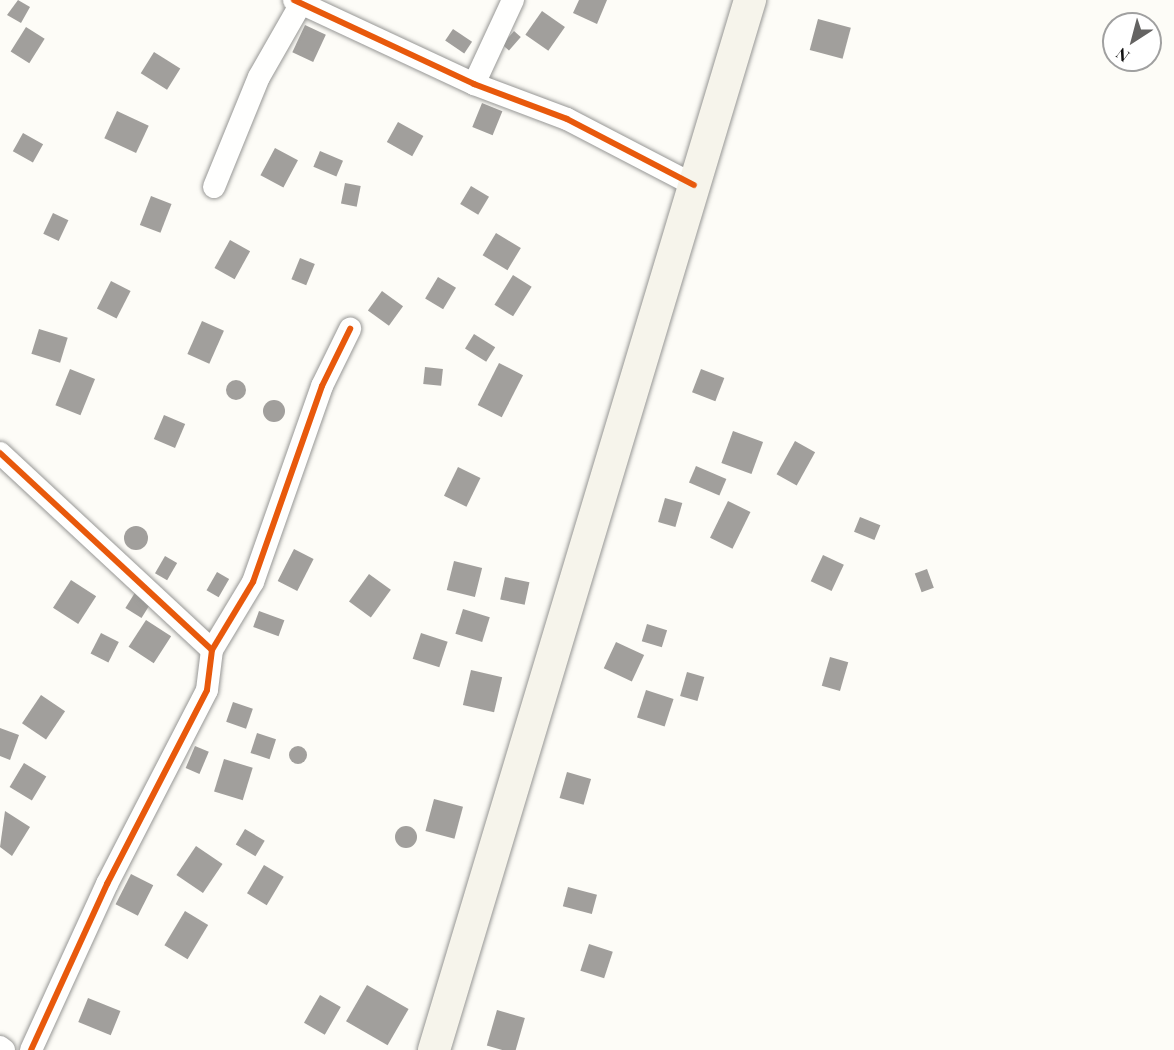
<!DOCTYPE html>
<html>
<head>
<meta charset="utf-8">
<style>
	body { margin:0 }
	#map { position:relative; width:1174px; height:1050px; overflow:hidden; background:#fdfcf7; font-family:"Playfair Display",serif }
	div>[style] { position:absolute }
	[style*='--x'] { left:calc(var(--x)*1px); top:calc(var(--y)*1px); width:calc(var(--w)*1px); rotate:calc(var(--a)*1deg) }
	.building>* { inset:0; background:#a19f9c; transform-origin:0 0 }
	.round { border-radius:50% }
	.roads { filter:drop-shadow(0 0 2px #979795) drop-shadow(0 0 2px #979795) }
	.minor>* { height:22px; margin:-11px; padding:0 11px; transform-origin:11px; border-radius:11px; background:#fffffe }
	.secondary>* { height:32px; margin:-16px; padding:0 16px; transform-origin:16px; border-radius:16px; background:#f6f4eb }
	.cycleway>* { height:6px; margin:-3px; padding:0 3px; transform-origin:3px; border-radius:3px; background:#e8590c }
	span { translate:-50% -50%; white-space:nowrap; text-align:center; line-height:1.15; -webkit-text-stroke:6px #fff; paint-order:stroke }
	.north { position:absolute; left:1102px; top:12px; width:60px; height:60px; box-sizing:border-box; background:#fff; border:2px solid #a0a0a0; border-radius:50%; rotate:216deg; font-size:16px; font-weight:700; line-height:24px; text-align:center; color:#111 }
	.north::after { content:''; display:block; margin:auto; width:21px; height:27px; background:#646362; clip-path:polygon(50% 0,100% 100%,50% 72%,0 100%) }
</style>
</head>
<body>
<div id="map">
	<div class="building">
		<div style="clip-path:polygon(18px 0,30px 7px,21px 23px,7px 15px)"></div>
		<div style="clip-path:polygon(579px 0,607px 0,597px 24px,573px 13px)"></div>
		<div style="left:542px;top:11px;width:28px;height:29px;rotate:35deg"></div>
		<div style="left:818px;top:19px;width:34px;height:32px;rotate:15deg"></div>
		<div style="left:305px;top:25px;width:23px;height:30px;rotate:25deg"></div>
		<div style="left:26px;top:27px;width:22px;height:29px;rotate:32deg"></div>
		<div style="left:453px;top:29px;width:23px;height:14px;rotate:34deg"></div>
		<div style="left:514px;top:31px;width:9px;height:18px;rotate:41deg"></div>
		<div style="left:154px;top:52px;width:31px;height:25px;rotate:32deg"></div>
		<div style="left:482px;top:103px;width:22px;height:26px;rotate:22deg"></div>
		<div style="left:117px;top:111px;width:35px;height:30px;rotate:25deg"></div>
		<div style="left:398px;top:122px;width:29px;height:23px;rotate:29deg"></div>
		<div style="left:23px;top:133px;width:23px;height:21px;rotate:29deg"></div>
		<div style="left:275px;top:148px;width:26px;height:31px;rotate:28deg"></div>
		<div style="left:320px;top:151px;width:25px;height:17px;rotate:23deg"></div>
		<div style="left:345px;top:183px;width:16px;height:21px;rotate:11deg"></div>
		<div style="left:471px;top:186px;width:21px;height:21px;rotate:31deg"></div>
		<div style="left:151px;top:196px;width:22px;height:31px;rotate:21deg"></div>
		<div style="left:53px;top:213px;width:17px;height:23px;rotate:25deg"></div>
		<div style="left:496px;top:233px;width:29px;height:26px;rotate:31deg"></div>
		<div style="left:230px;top:240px;width:23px;height:32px;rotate:29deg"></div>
		<div style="left:300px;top:258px;width:16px;height:23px;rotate:22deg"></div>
		<div style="left:513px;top:275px;width:22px;height:35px;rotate:32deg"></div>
		<div style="left:438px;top:277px;width:21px;height:25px;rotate:31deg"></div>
		<div style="left:111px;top:281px;width:22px;height:31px;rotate:27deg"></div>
		<div style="left:382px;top:291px;width:26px;height:24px;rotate:36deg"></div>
		<div style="left:202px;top:321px;width:24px;height:36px;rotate:24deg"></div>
		<div style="left:39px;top:329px;width:30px;height:26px;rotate:17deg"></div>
		<div style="left:474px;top:334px;width:25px;height:17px;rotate:32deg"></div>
		<div style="left:499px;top:363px;width:27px;height:47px;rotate:27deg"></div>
		<div style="left:425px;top:367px;width:18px;height:17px;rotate:6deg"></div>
		<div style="left:70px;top:369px;width:27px;height:39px;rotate:22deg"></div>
		<div style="left:701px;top:369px;width:25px;height:25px;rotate:21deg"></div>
		<div class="round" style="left:226px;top:380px;width:20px;height:20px"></div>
		<div class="round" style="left:263px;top:400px;width:22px;height:22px"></div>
		<div style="left:164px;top:415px;width:23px;height:26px;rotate:23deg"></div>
		<div style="left:733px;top:431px;width:32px;height:34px;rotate:20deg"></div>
		<div style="left:795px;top:441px;width:23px;height:38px;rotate:29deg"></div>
		<div style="left:696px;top:466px;width:33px;height:18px;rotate:23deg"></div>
		<div style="left:458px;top:467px;width:25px;height:32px;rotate:26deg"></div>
		<div style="left:665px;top:498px;width:18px;height:25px;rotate:16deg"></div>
		<div style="left:728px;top:501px;width:25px;height:41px;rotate:26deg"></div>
		<div style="left:860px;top:517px;width:22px;height:16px;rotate:22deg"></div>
		<div class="round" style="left:124px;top:526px;width:24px;height:24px"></div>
		<div style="left:294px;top:549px;width:22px;height:36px;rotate:27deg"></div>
		<div style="left:823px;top:555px;width:23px;height:29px;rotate:25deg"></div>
		<div style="left:165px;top:556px;width:14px;height:20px;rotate:30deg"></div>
		<div style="left:454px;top:561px;width:29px;height:30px;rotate:14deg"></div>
		<div style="left:927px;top:569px;width:20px;height:13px;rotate:70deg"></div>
		<div style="left:217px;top:572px;width:14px;height:21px;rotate:30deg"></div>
		<div style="left:369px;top:574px;width:27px;height:34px;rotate:36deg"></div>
		<div style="left:505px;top:577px;width:25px;height:23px;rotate:12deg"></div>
		<div style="left:71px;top:580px;width:30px;height:33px;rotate:33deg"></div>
		<div style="left:136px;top:591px;width:19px;height:20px;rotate:32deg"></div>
		<div style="left:463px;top:609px;width:28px;height:26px;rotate:17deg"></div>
		<div style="left:259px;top:611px;width:27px;height:17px;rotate:20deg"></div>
		<div style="left:146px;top:620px;width:30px;height:32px;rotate:33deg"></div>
		<div style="left:647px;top:624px;width:21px;height:18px;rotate:17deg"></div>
		<div style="left:101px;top:633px;width:20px;height:23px;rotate:27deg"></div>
		<div style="left:421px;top:633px;width:28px;height:27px;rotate:18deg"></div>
		<div style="left:616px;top:642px;width:31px;height:29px;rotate:25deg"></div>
		<div style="left:830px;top:657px;width:19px;height:30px;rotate:16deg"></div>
		<div style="left:471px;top:670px;width:32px;height:36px;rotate:13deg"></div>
		<div style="left:687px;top:672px;width:18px;height:25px;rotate:16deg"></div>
		<div style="left:646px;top:690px;width:29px;height:29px;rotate:18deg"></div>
		<div style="left:41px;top:695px;width:29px;height:34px;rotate:34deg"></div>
		<div style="left:233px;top:702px;width:21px;height:21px;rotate:19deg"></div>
		<div style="clip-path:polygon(0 728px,19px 735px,10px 760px,0 756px)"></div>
		<div style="left:257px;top:733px;width:20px;height:21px;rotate:18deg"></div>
		<div style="left:195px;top:746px;width:15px;height:24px;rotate:23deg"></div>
		<div class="round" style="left:289px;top:746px;width:18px;height:18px"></div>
		<div style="left:224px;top:759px;width:30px;height:34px;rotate:17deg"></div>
		<div style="left:24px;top:763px;width:26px;height:28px;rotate:31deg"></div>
		<div style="left:567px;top:772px;width:25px;height:27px;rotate:16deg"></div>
		<div style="left:434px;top:799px;width:30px;height:33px;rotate:15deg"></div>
		<div style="clip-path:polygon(5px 811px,30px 827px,12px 856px,0 847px)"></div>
		<div class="round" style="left:395px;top:826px;width:22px;height:22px"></div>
		<div style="left:245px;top:829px;width:23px;height:18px;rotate:31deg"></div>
		<div style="left:196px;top:846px;width:32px;height:35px;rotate:34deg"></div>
		<div style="left:264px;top:865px;width:23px;height:33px;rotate:31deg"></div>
		<div style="left:131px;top:874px;width:25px;height:34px;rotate:27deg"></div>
		<div style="left:568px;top:887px;width:30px;height:20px;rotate:15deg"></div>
		<div style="left:185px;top:911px;width:27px;height:40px;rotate:31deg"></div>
		<div style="left:589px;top:944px;width:25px;height:28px;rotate:18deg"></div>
		<div style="left:367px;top:985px;width:48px;height:42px;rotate:30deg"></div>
		<div style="left:320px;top:995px;width:24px;height:32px;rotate:30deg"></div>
		<div style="left:88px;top:998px;width:35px;height:26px;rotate:22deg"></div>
		<div style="left:497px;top:1010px;width:29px;height:37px;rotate:16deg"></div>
	</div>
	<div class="roads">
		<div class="minor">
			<div style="--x:294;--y:0;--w:199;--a:25"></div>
			<div style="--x:474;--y:84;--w:99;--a:20.6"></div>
			<div style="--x:567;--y:119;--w:143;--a:27.5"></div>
			<div style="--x:474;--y:84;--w:93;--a:-65.1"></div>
			<div style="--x:214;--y:187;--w:119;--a:-67.8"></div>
			<div style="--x:259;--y:77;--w:89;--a:-60.3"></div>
			<div style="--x:0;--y:453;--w:289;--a:42.9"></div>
			<div style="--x:0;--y:1047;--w:5;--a:37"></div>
			<div style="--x:31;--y:1050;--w:183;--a:-65.4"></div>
			<div style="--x:107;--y:884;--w:218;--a:-62.7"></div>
			<div style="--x:207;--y:690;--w:40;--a:-82.9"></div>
			<div style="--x:212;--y:650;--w:79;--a:-58.9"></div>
			<div style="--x:253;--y:582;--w:208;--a:-70.6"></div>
			<div style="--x:322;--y:386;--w:64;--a:-63.8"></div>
		</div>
		<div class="secondary">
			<div style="--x:434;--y:1050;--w:1097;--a:-73.25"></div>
		</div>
	</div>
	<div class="cycleway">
		<div style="--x:294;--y:0;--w:199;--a:25"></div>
		<div style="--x:474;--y:84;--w:99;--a:20.6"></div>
		<div style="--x:567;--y:119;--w:143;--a:27.5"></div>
		<div style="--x:0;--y:453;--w:289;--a:42.9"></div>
		<div style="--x:31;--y:1050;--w:183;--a:-65.4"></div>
		<div style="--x:107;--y:884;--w:218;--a:-62.7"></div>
		<div style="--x:207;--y:690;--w:40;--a:-82.9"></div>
		<div style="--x:212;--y:650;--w:79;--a:-58.9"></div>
		<div style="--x:253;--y:582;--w:208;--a:-70.6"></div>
		<div style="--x:322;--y:386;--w:64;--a:-63.8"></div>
	</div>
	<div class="north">N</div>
</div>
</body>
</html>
